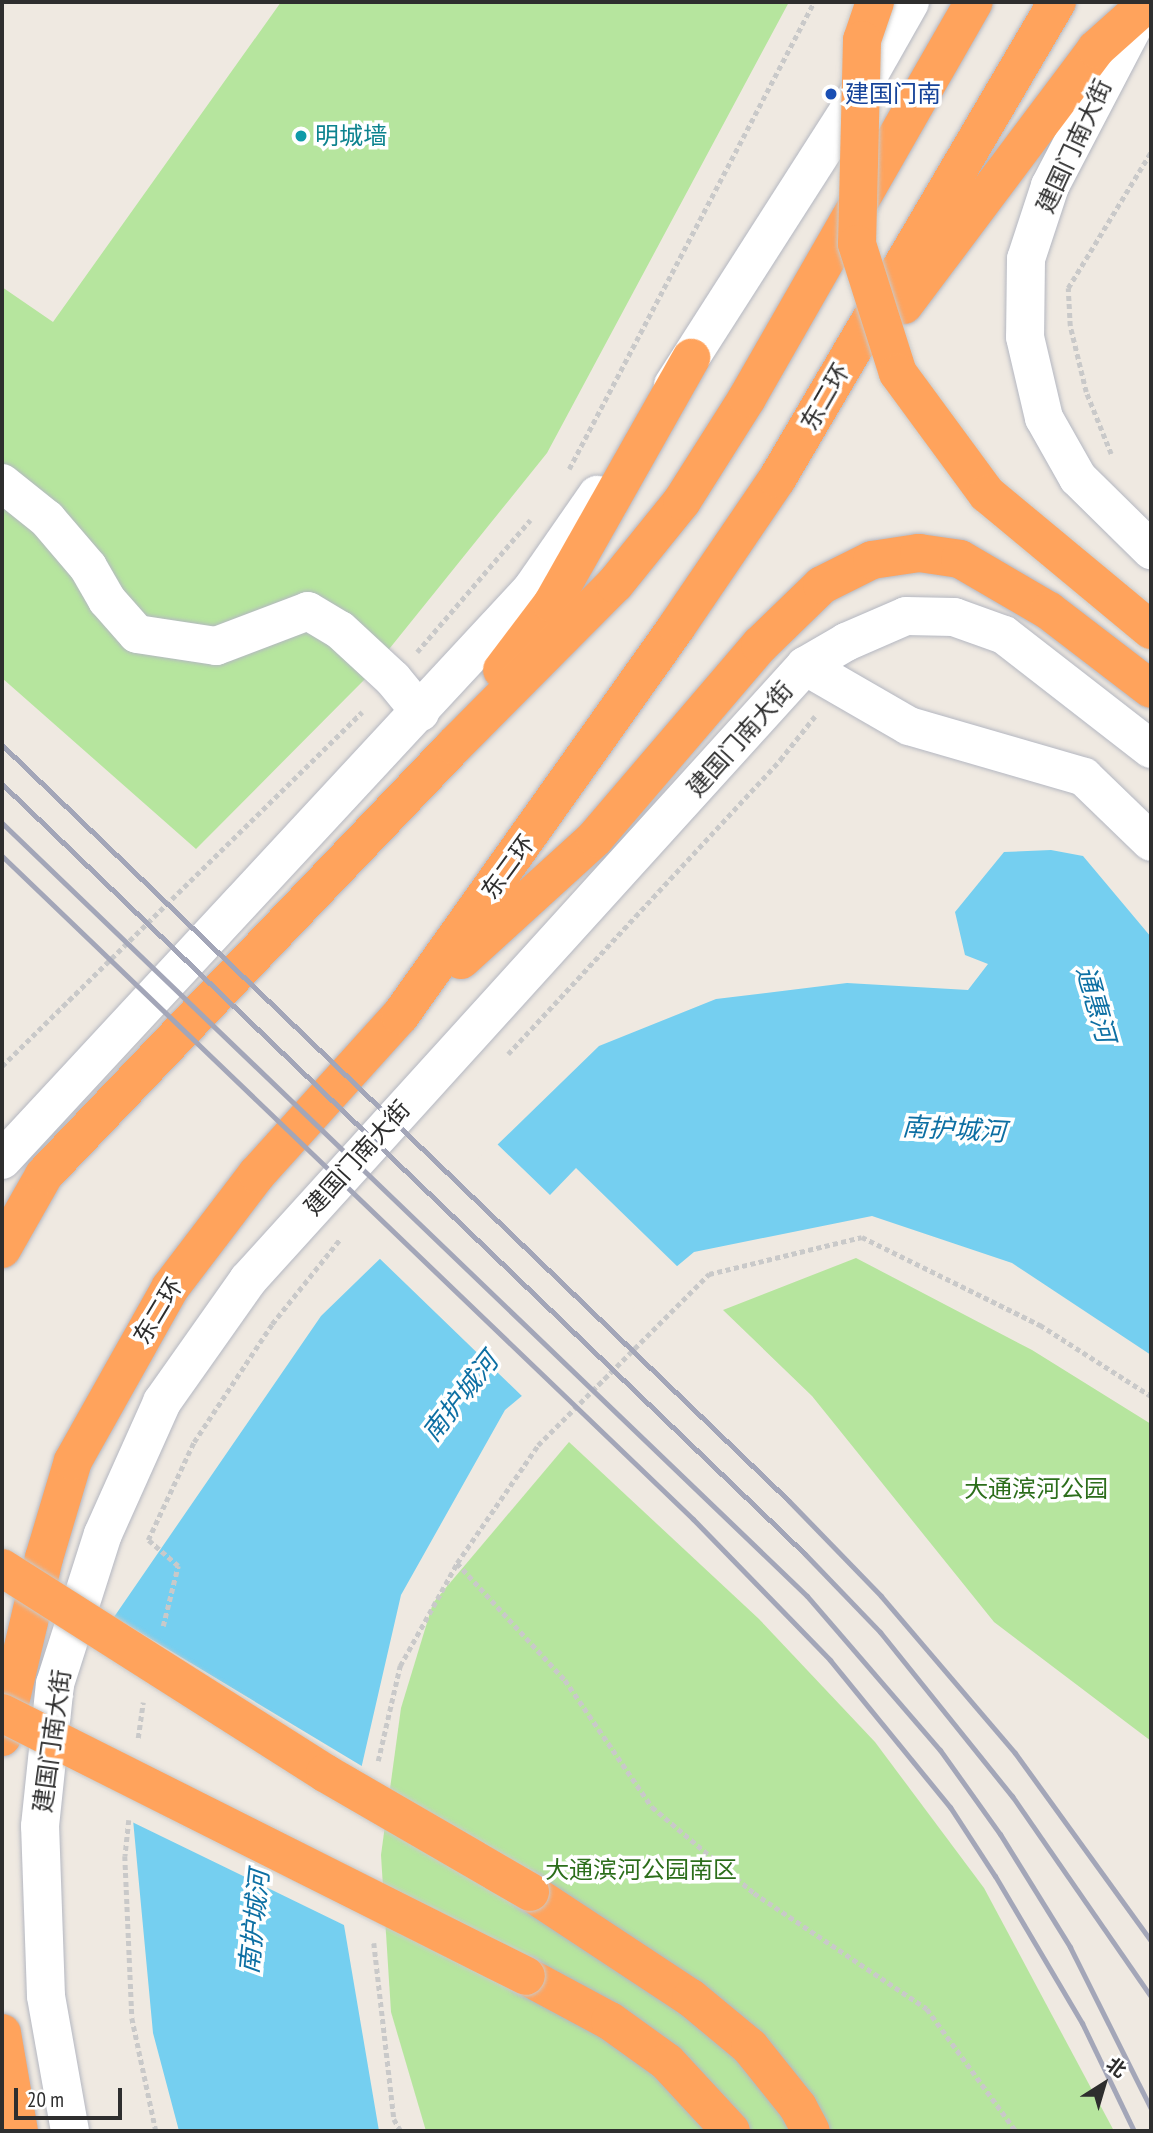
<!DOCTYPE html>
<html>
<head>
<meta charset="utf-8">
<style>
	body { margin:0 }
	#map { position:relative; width:1153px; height:2133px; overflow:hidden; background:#efe9e1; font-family:"PT Sans Narrow","Noto Sans SC",sans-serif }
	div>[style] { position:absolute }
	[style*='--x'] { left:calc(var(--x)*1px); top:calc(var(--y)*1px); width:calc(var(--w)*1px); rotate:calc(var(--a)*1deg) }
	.green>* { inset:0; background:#b6e59e }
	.water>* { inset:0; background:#75cff0 }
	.pier>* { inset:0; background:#efe9e1 }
	.path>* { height:4.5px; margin-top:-2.25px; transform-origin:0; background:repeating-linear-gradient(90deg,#c9c9c9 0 5px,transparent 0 8.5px) }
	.roads { filter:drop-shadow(0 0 2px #b4b7c1) drop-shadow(0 0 2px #b4b7c1) }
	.minor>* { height:38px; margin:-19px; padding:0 19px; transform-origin:19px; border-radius:19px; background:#fff }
	.highway>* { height:38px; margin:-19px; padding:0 19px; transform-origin:19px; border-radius:19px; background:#ffa35c }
	.rail>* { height:5px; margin:-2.5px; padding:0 2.5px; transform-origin:2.5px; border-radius:2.5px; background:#a3a6b8 }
	.bridges { filter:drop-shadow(0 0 2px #c9c9c9) drop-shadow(0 0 2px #c9c9c9) }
	.highway-bridge>* { height:38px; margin:-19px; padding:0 19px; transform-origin:19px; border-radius:19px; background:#ffa35c }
	.dots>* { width:19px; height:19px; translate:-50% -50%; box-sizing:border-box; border:4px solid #fff; border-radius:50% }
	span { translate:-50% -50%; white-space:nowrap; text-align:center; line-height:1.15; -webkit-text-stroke:7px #fff; paint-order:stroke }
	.transit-label { font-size:24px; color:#164399 }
	.left { translate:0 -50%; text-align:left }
	.culture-label { font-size:24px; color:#0d838f }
	.street-label { font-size:24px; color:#2e2e2e }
	.park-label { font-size:24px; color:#2c6e1b }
	.water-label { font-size:26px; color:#0d6fa3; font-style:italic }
	.frame { position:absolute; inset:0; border:4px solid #2e2e2e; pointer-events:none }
	.north { position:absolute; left:1069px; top:2049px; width:70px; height:70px; -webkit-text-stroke:5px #fff; paint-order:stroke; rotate:37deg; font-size:19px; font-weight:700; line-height:28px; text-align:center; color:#2e2e2e }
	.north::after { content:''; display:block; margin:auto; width:24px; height:32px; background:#2e2e2e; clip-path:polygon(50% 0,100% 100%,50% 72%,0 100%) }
	.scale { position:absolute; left:14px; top:2088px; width:108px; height:32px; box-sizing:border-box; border:4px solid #2e2e2e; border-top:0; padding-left:9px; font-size:21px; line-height:24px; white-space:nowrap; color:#2e2e2e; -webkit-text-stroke:5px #fff; paint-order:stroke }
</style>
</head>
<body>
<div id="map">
	<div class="green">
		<div style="clip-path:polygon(281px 2px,789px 2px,547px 453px,365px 679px,196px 849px,2px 678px,2px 287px,53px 322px)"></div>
		<div style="clip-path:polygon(856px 1258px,1032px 1350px,1151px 1424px,1151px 1741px,994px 1622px,812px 1396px,723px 1310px)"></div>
		<div style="clip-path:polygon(569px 1442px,759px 1619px,875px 1742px,984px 1888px,1114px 2131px,426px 2131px,391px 2012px,381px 1855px,401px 1708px,433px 1603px)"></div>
	</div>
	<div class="water">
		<div style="clip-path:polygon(1051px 850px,1083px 856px,1151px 937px,1151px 1355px,1012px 1263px,872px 1216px,694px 1252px,505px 1410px,401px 1595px,336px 1878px,379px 2131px,179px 2131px,153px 2033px,114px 1617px,321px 1316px,599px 1046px,716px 999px,847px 983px,968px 990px,988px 964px,965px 955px,955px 912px,1004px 852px)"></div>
	</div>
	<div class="pier">
		<div style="clip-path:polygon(495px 1142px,550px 1195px,576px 1168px,680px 1269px,525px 1399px,377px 1256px)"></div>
		<div style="clip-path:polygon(111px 1615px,365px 1768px,340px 1878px,348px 1927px,130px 1821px)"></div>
	</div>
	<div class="path">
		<div style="--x:1111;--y:454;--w:67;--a:-112"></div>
		<div style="--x:1086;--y:392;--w:68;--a:-103.6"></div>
		<div style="--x:1070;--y:326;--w:38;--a:-93"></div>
		<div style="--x:1068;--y:288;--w:159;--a:-58.6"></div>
		<div style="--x:569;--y:469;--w:527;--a:-62.32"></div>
		<div style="--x:417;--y:652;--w:174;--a:-49.4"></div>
		<div style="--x:508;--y:1054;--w:401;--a:-47.2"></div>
		<div style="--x:780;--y:760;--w:56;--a:-51.5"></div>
		<div style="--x:2;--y:1066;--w:505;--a:-44.52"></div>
		<div style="--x:457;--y:1563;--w:159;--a:47.3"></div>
		<div style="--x:565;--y:1680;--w:154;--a:55.6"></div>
		<div style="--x:652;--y:1807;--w:133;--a:40.1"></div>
		<div style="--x:754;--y:1893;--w:208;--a:33.8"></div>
		<div style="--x:927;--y:2009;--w:151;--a:53.9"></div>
		<div style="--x:163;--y:1626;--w:62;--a:-76"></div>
		<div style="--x:178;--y:1566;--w:40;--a:-139"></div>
		<div style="--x:148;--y:1540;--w:108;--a:-64.9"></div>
		<div style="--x:194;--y:1442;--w:141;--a:-56.5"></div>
		<div style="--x:272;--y:1324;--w:109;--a:-51.3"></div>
		<div style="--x:138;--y:1738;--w:36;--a:-82"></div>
		<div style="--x:378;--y:1761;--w:98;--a:-77"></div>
		<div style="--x:400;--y:1666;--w:118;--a:-61"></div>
		<div style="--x:457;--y:1563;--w:143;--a:-55.5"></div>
		<div style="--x:538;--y:1445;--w:242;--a:-45"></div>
		<div style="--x:709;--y:1274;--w:157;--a:-13.6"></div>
		<div style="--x:862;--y:1237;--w:199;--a:26.3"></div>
		<div style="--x:1040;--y:1325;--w:132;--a:32.6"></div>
		<div style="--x:129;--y:1820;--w:36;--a:96"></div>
		<div style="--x:125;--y:1856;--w:162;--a:87.5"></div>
		<div style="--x:132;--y:2018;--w:116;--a:78"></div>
		<div style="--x:374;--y:1943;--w:177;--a:83.5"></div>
		<div style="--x:394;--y:2119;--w:14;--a:60"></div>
	</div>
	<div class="roads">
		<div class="minor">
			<div style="--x:1143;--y:8;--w:201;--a:117.6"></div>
			<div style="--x:1050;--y:186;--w:77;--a:108.2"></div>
			<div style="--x:1026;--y:259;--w:78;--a:90.7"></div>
			<div style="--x:1025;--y:337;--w:83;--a:76.8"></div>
			<div style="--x:1044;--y:418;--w:69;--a:60.5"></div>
			<div style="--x:1078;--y:478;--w:103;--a:44.6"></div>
			<div style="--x:673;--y:385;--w:326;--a:-57.4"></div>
			<div style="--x:849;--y:110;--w:124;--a:-60.5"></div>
			<div style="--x:2;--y:483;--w:58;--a:38.7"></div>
			<div style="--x:47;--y:519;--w:63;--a:49.5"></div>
			<div style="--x:88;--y:567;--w:38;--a:60"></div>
			<div style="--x:107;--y:600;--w:45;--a:48.6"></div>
			<div style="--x:137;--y:634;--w:80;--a:8.6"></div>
			<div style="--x:216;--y:646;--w:98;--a:-20.8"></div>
			<div style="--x:308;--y:611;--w:37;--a:31"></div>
			<div style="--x:340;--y:630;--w:72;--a:42.8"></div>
			<div style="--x:393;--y:679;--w:43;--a:50.7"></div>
			<div style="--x:805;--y:666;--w:120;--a:30"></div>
			<div style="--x:909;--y:726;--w:182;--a:16.2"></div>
			<div style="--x:1084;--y:777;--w:93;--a:44.1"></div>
			<div style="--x:2;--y:1160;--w:778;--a:-47.14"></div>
			<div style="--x:531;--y:590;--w:116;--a:-55.2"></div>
			<div style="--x:70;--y:2131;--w:137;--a:-100.1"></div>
			<div style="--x:46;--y:1996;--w:170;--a:-92"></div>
			<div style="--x:40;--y:1826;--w:143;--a:-84"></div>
			<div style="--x:55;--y:1684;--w:157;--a:-72.3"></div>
			<div style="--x:103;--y:1534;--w:145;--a:-65.9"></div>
			<div style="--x:162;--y:1402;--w:149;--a:-54.8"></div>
			<div style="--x:248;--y:1280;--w:829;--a:-47.79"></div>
			<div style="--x:805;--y:666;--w:48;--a:-30.3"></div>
			<div style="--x:846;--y:642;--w:65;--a:-23.4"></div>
			<div style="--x:906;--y:616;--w:48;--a:1.2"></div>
			<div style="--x:954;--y:617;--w:53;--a:19.8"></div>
			<div style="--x:1004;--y:635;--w:186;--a:37.8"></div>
		</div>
		<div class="highway">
			<div style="--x:904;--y:305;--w:320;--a:-53.1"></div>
			<div style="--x:1096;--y:49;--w:63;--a:-41.8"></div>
			<div style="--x:502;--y:670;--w:83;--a:-52.9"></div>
			<div style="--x:552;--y:604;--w:283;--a:-60.5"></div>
			<div style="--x:461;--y:960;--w:181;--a:-42.3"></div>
			<div style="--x:595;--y:838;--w:254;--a:-49.5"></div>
			<div style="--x:760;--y:645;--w:86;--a:-44.1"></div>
			<div style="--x:822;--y:585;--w:56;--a:-26.6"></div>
			<div style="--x:872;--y:560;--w:48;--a:-8.5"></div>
			<div style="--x:919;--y:553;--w:41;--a:8.3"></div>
			<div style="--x:960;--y:559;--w:103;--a:30.3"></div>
			<div style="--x:1049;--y:611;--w:128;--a:37.4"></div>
			<div style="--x:2;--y:1249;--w:85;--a:-60.4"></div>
			<div style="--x:44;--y:1175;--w:593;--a:-46.3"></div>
			<div style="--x:454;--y:746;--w:228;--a:-45.2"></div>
			<div style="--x:615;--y:584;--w:107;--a:-51.1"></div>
			<div style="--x:682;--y:501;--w:122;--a:-57.7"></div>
			<div style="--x:747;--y:398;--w:456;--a:-60.2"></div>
			<div style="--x:2;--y:1737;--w:184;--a:-76.8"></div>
			<div style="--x:44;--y:1558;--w:101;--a:-73.4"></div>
			<div style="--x:73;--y:1461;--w:198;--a:-60.7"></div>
			<div style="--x:170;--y:1288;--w:143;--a:-52.7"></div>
			<div style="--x:257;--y:1174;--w:213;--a:-47.9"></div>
			<div style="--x:400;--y:1016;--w:478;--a:-54.6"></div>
			<div style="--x:677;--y:626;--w:178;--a:-55.8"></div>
			<div style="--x:777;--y:479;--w:553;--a:-59.59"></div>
			<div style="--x:530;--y:1892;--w:193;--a:33.4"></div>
			<div style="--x:691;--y:1998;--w:77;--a:39.7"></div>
			<div style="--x:750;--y:2047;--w:77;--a:51.3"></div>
			<div style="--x:798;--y:2107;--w:27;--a:62"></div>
			<div style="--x:526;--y:1976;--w:95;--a:28.2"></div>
			<div style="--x:610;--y:2021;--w:70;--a:35.7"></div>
			<div style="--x:667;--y:2062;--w:94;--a:47.2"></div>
			<div style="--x:2;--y:2033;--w:99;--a:80.2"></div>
		</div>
	</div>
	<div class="rail">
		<div style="--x:2;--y:745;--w:1091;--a:43.85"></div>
		<div style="--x:789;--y:1501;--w:132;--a:45.9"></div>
		<div style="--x:881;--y:1596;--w:206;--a:49.5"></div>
		<div style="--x:1015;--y:1753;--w:232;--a:54.1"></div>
		<div style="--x:2;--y:784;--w:1113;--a:43.8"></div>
		<div style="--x:805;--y:1554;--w:108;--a:46.1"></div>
		<div style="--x:880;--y:1632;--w:211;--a:51.2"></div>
		<div style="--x:1012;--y:1796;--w:244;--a:55.3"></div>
		<div style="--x:2;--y:823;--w:1116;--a:43.84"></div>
		<div style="--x:807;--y:1596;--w:203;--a:49.2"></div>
		<div style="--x:940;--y:1750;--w:103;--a:54.5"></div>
		<div style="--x:1000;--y:1834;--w:133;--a:58.2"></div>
		<div style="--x:1070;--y:1947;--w:181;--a:63.4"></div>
		<div style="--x:2;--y:856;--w:958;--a:43.82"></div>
		<div style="--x:693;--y:1519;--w:197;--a:45.8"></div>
		<div style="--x:830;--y:1660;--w:190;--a:50.8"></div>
		<div style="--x:950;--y:1807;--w:82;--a:56.9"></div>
		<div style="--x:995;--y:1876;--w:171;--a:59.4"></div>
		<div style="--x:1082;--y:2023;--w:120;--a:64.3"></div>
	</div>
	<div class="bridges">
		<div class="highway-bridge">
			<div style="--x:875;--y:2;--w:40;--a:108.9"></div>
			<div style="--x:862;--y:40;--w:204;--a:91.4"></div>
			<div style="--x:857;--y:244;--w:135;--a:72.4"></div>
			<div style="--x:898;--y:373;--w:150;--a:53.7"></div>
			<div style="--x:987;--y:494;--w:213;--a:39.7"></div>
			<div style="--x:2;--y:1568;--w:383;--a:32.4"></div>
			<div style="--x:325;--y:1773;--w:237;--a:30.1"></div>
			<div style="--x:2;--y:1713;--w:586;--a:26.65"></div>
		</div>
	</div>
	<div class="dots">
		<div style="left:831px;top:94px;background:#1a4fb4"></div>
		<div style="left:301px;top:136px;background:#0f9aa8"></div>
	</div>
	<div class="transit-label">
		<span class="left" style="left:845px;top:94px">建国门南</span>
	</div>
	<div class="culture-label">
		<span class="left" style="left:315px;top:136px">明城墙</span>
	</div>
	<div class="street-label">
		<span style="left:1074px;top:146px;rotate:-65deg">建国门南大街</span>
		<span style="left:825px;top:397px;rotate:-60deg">东二环</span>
		<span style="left:740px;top:739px;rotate:-48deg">建国门南大街</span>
		<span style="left:508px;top:867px;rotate:-54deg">东二环</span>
		<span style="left:357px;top:1158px;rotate:-48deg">建国门南大街</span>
		<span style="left:158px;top:1311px;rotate:-59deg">东二环</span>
		<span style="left:52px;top:1741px;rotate:-82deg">建国门南大街</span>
	</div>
	<div class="park-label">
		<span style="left:1036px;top:1489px">大通滨河公园</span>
		<span style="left:641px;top:1870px">大通滨河公园南区</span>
	</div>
	<div class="water-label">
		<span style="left:1096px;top:1004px;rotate:74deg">通惠河</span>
		<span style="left:954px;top:1129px;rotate:3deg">南护城河</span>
		<span style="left:460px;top:1397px;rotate:-52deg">南护城河</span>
		<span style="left:254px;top:1922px;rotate:-84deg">南护城河</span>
	</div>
	<div class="frame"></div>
	<div class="north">北</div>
	<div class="scale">20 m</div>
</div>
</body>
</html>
